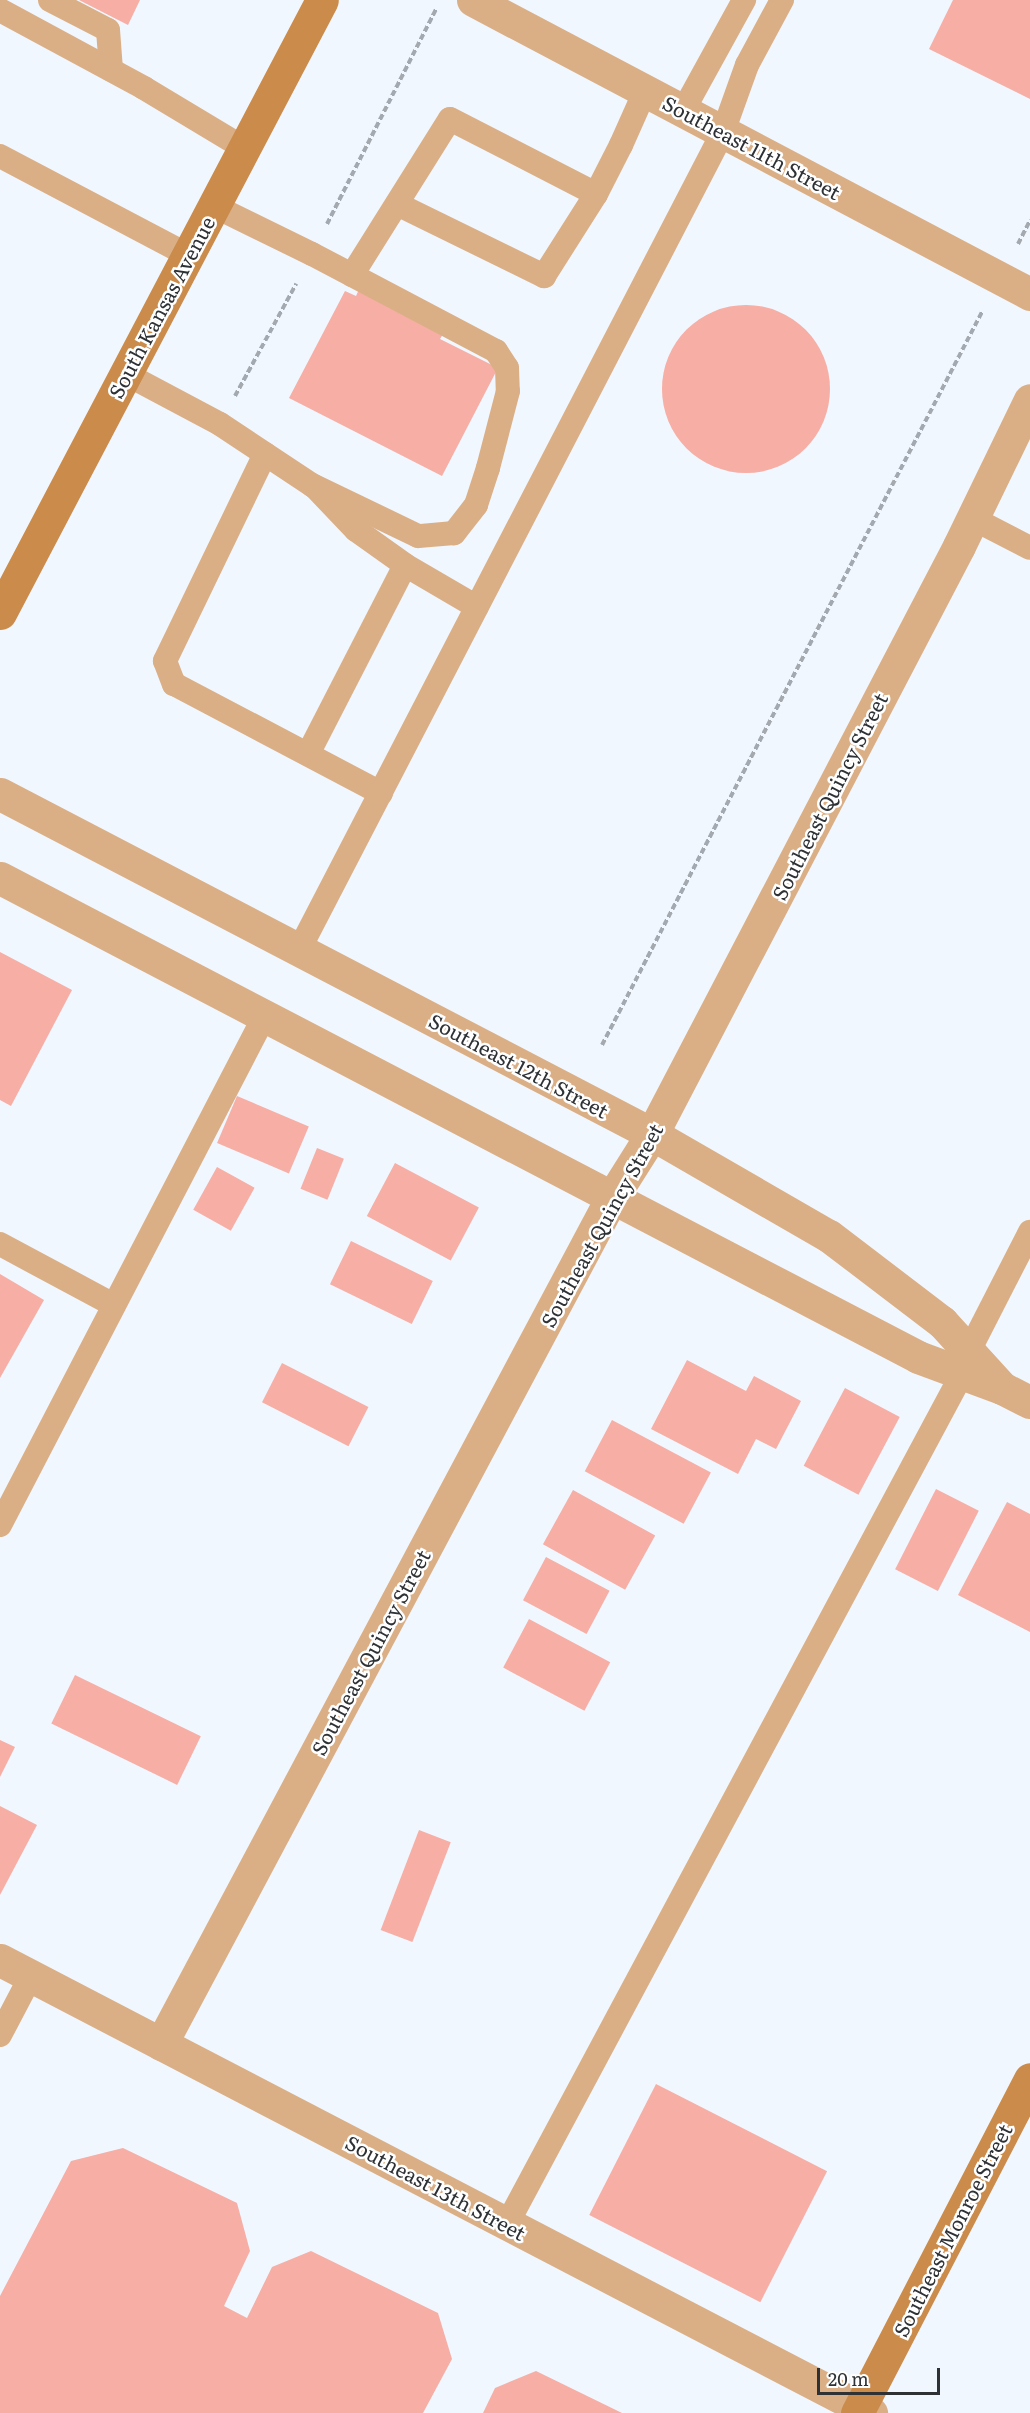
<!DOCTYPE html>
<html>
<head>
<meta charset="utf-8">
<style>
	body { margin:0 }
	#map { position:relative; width:1030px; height:2413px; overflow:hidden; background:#f0f7ff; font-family:Literata,serif }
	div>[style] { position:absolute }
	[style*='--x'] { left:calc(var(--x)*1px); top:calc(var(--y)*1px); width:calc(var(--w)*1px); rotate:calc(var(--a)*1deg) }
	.building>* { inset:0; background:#f6aea5; transform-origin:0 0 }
	.round { border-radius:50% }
	.path>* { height:4px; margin-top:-2px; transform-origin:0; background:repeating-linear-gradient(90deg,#a3a9af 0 6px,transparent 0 9px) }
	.lane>* { height:24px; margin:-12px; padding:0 12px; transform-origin:12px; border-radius:12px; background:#dbaf86 }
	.street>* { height:33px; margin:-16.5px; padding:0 16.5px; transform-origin:16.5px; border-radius:16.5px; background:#dbaf86 }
	.secondary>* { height:33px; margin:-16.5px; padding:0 16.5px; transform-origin:16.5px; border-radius:16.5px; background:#cb8b4a }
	span { translate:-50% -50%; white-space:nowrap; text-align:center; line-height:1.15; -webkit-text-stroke:5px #fff; paint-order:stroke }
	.street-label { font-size:20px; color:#2e3235 }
	.scale { position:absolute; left:817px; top:2368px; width:123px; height:27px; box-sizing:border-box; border:3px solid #2e3235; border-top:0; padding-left:8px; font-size:18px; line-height:21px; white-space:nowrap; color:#2e3235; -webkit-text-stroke:4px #fff; paint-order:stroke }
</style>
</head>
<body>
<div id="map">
	<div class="building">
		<div style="clip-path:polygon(79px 0,140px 0,128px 25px)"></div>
		<div style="clip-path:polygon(953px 0,1030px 0,1030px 99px,929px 49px)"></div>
		<div style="clip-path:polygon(361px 285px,446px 329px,440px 339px,498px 368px,442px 476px,289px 398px,345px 291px,356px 296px)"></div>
		<div class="round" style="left:662px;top:305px;width:168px;height:168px"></div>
		<div style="clip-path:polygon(0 952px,72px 990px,11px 1106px,0 1100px)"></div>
		<div style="left:237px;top:1096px;width:78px;height:51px;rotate:23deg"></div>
		<div style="left:317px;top:1148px;width:29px;height:44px;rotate:22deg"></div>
		<div style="left:395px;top:1163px;width:95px;height:60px;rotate:28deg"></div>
		<div style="left:217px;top:1167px;width:43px;height:49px;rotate:29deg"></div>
		<div style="left:351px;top:1241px;width:91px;height:48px;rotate:26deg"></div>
		<div style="clip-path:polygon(0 1274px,44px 1300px,0 1378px)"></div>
		<div style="clip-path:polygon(687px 1360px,746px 1391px,754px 1376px,801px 1401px,776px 1449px,756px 1439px,738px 1474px,651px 1429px)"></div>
		<div style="left:282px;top:1363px;width:97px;height:44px;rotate:27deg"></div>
		<div style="left:845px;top:1388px;width:62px;height:88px;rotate:28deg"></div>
		<div style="left:612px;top:1420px;width:112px;height:58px;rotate:28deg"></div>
		<div style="left:936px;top:1489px;width:48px;height:90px;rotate:27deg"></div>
		<div style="left:573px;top:1490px;width:94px;height:62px;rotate:29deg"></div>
		<div style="clip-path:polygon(1007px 1502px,1030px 1514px,1030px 1632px,958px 1595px)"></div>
		<div style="left:546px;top:1557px;width:72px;height:49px;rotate:28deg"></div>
		<div style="left:529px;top:1619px;width:92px;height:55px;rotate:28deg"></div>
		<div style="left:75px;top:1675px;width:140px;height:54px;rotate:26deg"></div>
		<div style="clip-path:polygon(0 1740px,15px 1747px,0 1777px)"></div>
		<div style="clip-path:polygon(0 1806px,37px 1825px,0 1895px)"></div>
		<div style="left:419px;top:1830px;width:34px;height:107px;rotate:21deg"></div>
		<div style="left:656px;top:2084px;width:192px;height:147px;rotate:27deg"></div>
		<div style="clip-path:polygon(123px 2148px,237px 2203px,250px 2251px,224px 2306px,247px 2318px,272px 2267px,311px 2251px,438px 2313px,452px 2359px,423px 2413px,0 2413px,0 2296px,71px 2161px)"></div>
		<div style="clip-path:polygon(536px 2371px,622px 2413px,483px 2413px,495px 2388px)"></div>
	</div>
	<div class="path">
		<div style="--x:327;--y:224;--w:241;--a:-63.1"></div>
		<div style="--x:1018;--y:244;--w:27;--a:-63"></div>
		<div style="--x:235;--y:396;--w:128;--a:-61.4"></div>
		<div style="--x:602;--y:1045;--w:826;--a:-62.6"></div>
	</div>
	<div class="lane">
		<div style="--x:50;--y:0;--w:65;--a:27.3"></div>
		<div style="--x:108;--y:30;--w:40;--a:85.7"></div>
		<div style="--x:0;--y:10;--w:164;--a:28.4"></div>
		<div style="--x:144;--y:88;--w:117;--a:31"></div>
		<div style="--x:683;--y:111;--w:127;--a:-61.2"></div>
		<div style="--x:0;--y:156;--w:212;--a:27.8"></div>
		<div style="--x:397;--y:204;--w:164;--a:26.1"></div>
		<div style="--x:544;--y:276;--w:97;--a:-57.6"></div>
		<div style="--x:596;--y:194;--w:55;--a:-63"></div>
		<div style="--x:621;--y:145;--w:59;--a:-66"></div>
		<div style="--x:214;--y:206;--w:109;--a:26.1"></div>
		<div style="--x:312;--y:254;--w:208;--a:27.8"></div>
		<div style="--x:496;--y:351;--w:20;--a:57"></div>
		<div style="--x:507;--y:368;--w:23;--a:88"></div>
		<div style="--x:508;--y:391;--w:80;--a:104.6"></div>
		<div style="--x:488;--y:468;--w:39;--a:108"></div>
		<div style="--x:476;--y:505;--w:36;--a:128"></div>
		<div style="--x:454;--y:533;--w:36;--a:175"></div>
		<div style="--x:418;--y:536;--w:118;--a:-154.3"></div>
		<div style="--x:352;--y:275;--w:184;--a:-57.9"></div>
		<div style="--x:450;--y:119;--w:164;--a:27.2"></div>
		<div style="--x:126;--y:374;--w:106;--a:28"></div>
		<div style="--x:220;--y:424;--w:114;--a:33.6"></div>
		<div style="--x:315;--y:487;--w:59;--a:46.4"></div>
		<div style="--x:356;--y:530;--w:60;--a:35.5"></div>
		<div style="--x:405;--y:565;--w:83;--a:30.3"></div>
		<div style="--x:265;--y:454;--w:230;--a:115.8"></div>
		<div style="--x:165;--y:661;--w:25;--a:69"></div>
		<div style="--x:174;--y:684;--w:234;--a:27.8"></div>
		<div style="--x:972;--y:518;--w:65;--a:27.3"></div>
		<div style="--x:308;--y:754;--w:212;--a:-62.8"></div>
		<div style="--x:299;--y:950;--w:921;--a:-62.6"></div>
		<div style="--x:723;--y:132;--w:71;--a:-70.3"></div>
		<div style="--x:747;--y:65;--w:74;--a:-61.7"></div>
		<div style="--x:0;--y:1244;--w:129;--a:28.2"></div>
		<div style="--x:969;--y:1351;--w:134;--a:-62.9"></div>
		<div style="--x:0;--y:1525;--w:575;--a:-62.54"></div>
		<div style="--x:0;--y:2035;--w:67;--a:-62.3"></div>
		<div style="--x:507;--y:2224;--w:964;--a:-61.84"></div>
	</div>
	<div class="street">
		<div style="--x:473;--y:0;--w:630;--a:27.83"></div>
		<div style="--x:0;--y:794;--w:735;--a:27.54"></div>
		<div style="--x:652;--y:1134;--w:204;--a:30"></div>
		<div style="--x:829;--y:1236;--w:142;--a:37.3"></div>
		<div style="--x:942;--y:1322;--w:89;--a:47.7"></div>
		<div style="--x:0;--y:878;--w:1035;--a:27.55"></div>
		<div style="--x:918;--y:1357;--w:90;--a:20.3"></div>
		<div style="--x:1002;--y:1388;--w:31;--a:27"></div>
		<div style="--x:0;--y:1960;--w:982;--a:27.48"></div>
		<div style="--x:161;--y:2044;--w:957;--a:-61.96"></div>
		<div style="--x:611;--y:1199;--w:77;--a:-57.8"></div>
		<div style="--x:652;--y:1134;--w:663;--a:-62.43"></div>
		<div style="--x:959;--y:546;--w:162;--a:-64.1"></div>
	</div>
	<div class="secondary">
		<div style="--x:0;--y:613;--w:692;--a:-62.29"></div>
		<div style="--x:857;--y:2413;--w:376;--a:-62.6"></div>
	</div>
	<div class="street-label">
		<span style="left:752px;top:147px;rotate:28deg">Southeast 11th Street</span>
		<span style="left:161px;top:307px;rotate:-62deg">South Kansas Avenue</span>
		<span style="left:829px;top:796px;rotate:-63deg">Southeast Quincy Street</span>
		<span style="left:519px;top:1065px;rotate:28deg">Southeast 12th Street</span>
		<span style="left:601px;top:1225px;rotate:-61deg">Southeast Quincy Street</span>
		<span style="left:370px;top:1652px;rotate:-62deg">Southeast Quincy Street</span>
		<span style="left:436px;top:2187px;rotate:28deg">Southeast 13th Street</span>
		<span style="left:952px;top:2230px;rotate:-63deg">Southeast Monroe Street</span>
	</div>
	<div class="scale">20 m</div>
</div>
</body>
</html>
